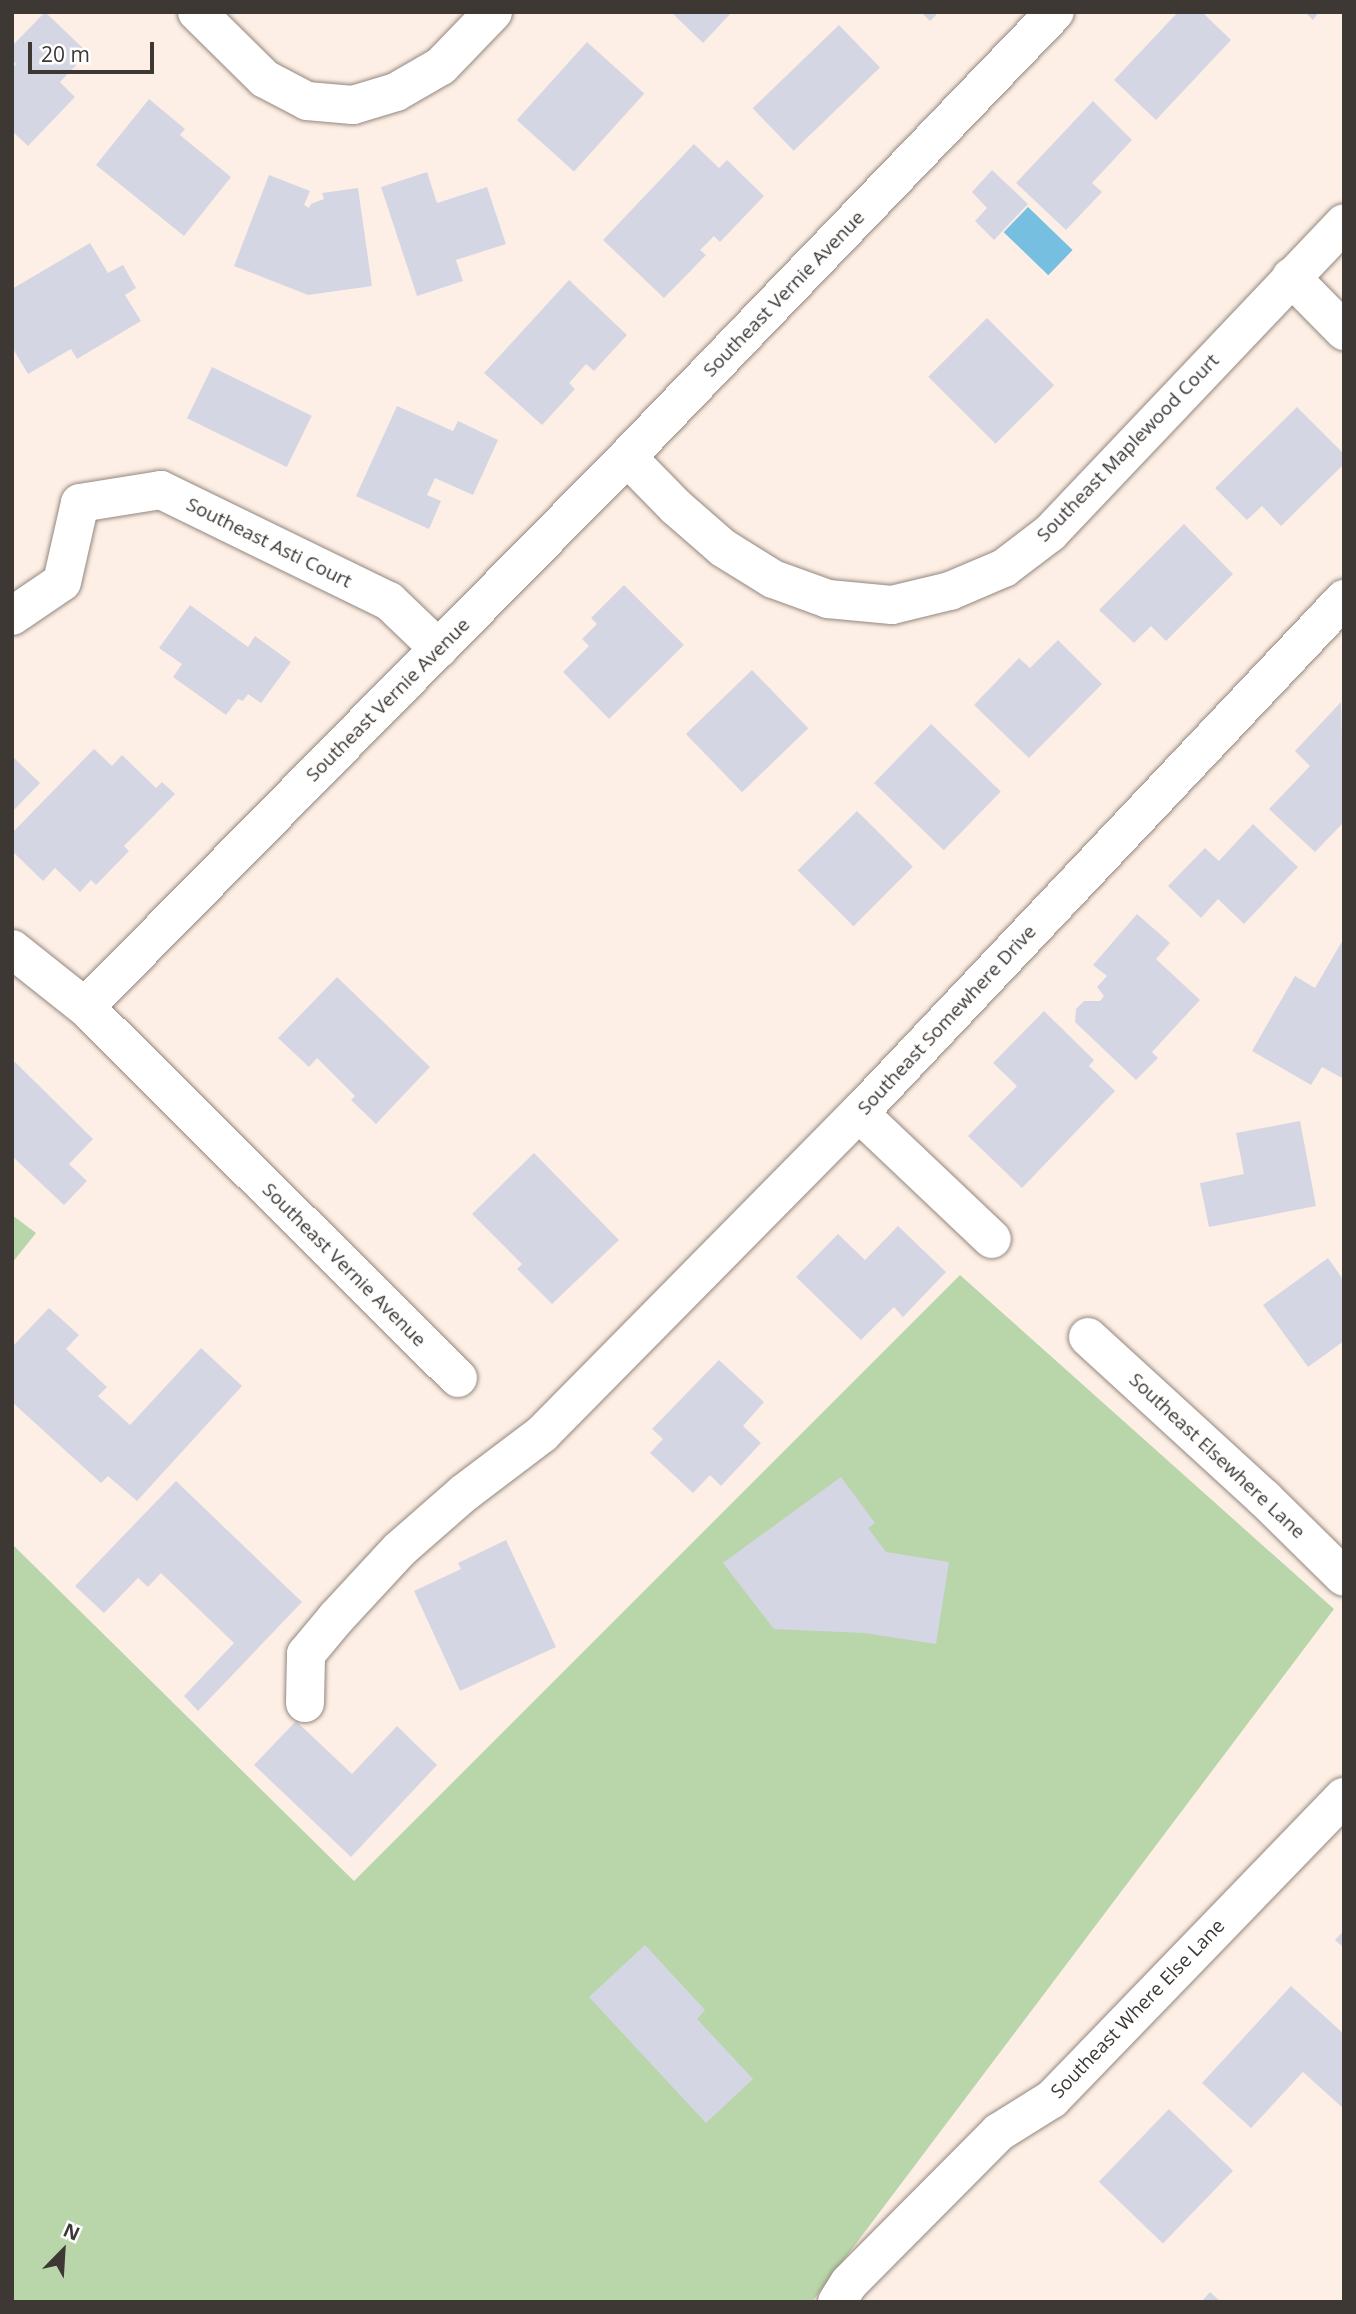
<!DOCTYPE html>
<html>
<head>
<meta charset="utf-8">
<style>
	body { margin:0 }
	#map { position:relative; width:1356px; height:2314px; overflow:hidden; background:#fdefe5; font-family:"Open Sans",sans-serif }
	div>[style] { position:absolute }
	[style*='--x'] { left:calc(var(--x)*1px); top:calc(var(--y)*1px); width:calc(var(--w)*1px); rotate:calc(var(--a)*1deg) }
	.green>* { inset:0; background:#b9d6aa }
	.water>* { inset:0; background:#76bfe1; transform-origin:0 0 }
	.building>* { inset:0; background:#d5d6e4; transform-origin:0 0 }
	.roads { filter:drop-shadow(0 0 2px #93877e) drop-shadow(0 0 2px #93877e) }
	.minor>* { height:38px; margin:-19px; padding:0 19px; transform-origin:19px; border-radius:19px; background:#fff }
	span { translate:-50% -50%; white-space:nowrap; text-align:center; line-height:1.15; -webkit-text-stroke:5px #fff; paint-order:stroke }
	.street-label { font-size:19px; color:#3d3834 }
	.frame { position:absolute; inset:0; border:14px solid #3d3834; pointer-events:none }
	.north { position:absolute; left:28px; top:2216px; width:70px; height:70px; -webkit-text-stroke:5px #fff; paint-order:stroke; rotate:24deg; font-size:19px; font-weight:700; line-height:28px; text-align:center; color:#3d3834 }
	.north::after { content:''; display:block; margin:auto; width:24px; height:32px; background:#3d3834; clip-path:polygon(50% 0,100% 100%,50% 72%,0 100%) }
	.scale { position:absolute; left:28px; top:42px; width:126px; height:32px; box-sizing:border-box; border:4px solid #3d3834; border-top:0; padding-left:9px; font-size:21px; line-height:24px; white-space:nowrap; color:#3d3834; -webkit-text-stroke:5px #fff; paint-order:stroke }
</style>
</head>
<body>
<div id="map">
	<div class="green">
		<div style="clip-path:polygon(12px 1215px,36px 1233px,12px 1263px)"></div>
		<div style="clip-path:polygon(960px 1275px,1334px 1609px,812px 2302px,12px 2302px,12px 1544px,354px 1881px)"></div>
	</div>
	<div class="water">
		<div style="left:1028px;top:207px;width:62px;height:35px;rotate:44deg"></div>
	</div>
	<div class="building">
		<div style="clip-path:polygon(45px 12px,88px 53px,60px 82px,75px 97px,28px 146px,12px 131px,12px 68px,16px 64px,12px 60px,12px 46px)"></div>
		<div style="clip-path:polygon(671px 12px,732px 12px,703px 43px)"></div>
		<div style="clip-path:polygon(921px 12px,939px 12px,930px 21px)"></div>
		<div style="clip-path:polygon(1178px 12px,1202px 12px,1231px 40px,1156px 120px,1114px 80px)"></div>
		<div style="clip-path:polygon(1305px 12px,1319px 12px,1313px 20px)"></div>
		<div style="left:839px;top:25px;width:59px;height:120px;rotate:46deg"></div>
		<div style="left:587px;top:42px;width:77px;height:105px;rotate:42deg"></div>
		<div style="clip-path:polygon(149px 99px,185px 129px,180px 135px,231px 177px,184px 236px,96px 165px)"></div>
		<div style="clip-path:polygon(1093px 101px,1132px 140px,1092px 183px,1102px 192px,1066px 230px,1016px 183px)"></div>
		<div style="clip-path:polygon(694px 144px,719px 168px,727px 160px,764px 196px,720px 242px,714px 236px,700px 250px,706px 255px,664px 298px,603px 240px)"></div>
		<div style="clip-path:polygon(992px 170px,1028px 204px,994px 240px,975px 221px,987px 208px,972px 192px)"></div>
		<div style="clip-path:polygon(427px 172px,437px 203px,487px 187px,506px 244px,456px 260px,463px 281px,417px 296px,381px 187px)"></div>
		<div style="clip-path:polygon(269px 175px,310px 191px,304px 205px,309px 208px,311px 204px,324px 199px,322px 193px,358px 188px,372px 286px,308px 295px,234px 266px)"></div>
		<div style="clip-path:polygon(90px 243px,108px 273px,123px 265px,136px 288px,125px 295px,141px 321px,77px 359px,71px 349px,28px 374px,12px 347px,12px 289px)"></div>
		<div style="clip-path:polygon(569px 280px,627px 335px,594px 371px,586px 364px,569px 383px,575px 389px,542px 425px,484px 373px)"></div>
		<div style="left:987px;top:318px;width:95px;height:83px;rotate:45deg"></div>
		<div style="left:212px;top:367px;width:111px;height:57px;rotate:26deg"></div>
		<div style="clip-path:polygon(397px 406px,453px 431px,458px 421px,498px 440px,473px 495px,435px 478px,427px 495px,441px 501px,429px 529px,356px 496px)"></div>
		<div style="clip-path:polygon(1297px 407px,1344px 454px,1344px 464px,1281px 526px,1262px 506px,1247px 520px,1215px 488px)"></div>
		<div style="clip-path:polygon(1184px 524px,1233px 574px,1166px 641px,1151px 626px,1134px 643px,1099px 610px)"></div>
		<div style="clip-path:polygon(624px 585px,684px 645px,609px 719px,563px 672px,589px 646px,582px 639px,597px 624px,591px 618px)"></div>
		<div style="clip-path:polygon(190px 605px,248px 647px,255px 636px,291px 662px,261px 703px,248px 694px,243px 701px,238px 699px,226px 715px,173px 677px,182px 664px,159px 648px)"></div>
		<div style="clip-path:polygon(1058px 640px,1102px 684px,1029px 758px,974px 705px,1019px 658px,1030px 668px)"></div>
		<div style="left:752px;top:670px;width:81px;height:92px;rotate:46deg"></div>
		<div style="clip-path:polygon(1341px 702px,1344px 822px,1315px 852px,1269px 809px,1310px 766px,1295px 751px)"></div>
		<div style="left:931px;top:724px;width:97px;height:82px;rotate:44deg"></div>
		<div style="clip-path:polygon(94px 749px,112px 766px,122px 755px,156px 788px,162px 782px,175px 794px,124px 846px,129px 851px,96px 885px,91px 880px,80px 892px,55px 868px,43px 881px,12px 851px,12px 833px)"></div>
		<div style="clip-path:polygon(12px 756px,40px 783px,12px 812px)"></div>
		<div style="left:857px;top:811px;width:79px;height:84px;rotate:45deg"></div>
		<div style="clip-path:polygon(1253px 824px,1298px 867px,1244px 924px,1218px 899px,1201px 918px,1168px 886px,1205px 848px,1219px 861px)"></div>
		<div style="clip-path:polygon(1137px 914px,1170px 943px,1156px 959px,1200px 1000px,1152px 1052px,1158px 1058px,1136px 1080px,1075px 1022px,1076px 1009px,1084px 1001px,1100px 1001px,1104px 996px,1097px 987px,1107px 976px,1093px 965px)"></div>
		<div style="clip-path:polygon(1341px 943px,1344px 944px,1344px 1079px,1322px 1067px,1311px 1085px,1252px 1051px,1295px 976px,1315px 988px)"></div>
		<div style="clip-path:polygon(337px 977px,430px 1067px,376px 1124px,351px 1100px,355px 1096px,317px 1058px,309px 1067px,278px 1038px)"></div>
		<div style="clip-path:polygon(1044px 1011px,1094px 1060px,1089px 1066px,1115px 1091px,1022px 1188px,968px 1136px,1017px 1086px,993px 1063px)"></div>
		<div style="clip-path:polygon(15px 1062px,93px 1139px,69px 1164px,87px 1181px,64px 1205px,12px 1156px,12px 1065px)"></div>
		<div style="clip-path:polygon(1300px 1121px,1316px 1206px,1209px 1227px,1200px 1183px,1244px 1174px,1236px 1133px)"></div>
		<div style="clip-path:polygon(534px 1153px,619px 1240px,552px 1304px,517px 1269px,522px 1264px,472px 1214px)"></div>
		<div style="clip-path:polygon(898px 1226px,946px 1272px,903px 1317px,894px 1307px,861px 1340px,796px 1277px,838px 1234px,865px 1260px)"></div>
		<div style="clip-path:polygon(1328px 1258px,1344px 1281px,1344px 1341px,1308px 1367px,1263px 1305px)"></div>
		<div style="clip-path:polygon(49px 1308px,79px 1335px,66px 1349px,107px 1387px,98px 1396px,130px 1425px,201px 1348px,242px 1386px,137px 1501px,108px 1476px,101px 1483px,12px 1402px,12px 1347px)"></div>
		<div style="clip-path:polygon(719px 1360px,764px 1402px,743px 1426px,761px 1443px,721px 1486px,710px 1475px,693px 1493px,650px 1453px,663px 1439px,652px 1429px)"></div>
		<div style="clip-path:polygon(841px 1477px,875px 1523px,868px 1528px,886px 1552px,949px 1562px,936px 1644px,864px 1633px,774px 1629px,723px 1563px)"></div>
		<div style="clip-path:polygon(176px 1481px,302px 1602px,198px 1711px,184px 1696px,234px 1643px,161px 1573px,148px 1587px,138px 1578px,104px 1613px,75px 1586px)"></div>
		<div style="clip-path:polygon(506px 1540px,556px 1647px,460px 1691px,414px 1591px,461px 1569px,458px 1563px)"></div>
		<div style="clip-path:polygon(296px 1721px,352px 1774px,397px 1726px,437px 1765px,351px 1857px,254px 1765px)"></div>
		<div style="clip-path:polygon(1344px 1930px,1344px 1948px,1335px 1940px)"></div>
		<div style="clip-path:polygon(645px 1945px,705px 2010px,697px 2019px,753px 2079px,706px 2123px,589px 1997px)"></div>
		<div style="clip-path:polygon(1291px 1986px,1344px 2034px,1344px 2109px,1303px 2072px,1251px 2128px,1202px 2083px)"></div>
		<div style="left:1169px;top:2109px;width:89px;height:101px;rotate:44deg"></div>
		<div style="clip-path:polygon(1210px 2292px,1221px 2302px,1201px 2302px)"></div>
	</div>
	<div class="roads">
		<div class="minor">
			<div style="--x:197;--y:12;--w:95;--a:44.6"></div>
			<div style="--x:265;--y:79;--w:47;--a:27.6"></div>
			<div style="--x:307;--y:101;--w:46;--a:5"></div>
			<div style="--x:353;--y:105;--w:45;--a:-16.8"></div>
			<div style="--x:396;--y:92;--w:52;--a:-30"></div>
			<div style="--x:441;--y:66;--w:75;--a:-46.1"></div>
			<div style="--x:1291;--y:277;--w:76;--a:45.5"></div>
			<div style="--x:627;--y:457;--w:70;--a:45.6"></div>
			<div style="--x:676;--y:507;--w:62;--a:41.1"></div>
			<div style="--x:723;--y:548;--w:59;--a:31.8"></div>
			<div style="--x:773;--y:579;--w:59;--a:20"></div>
			<div style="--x:828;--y:599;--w:64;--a:5.4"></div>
			<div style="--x:892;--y:605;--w:60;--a:-13.6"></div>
			<div style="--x:950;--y:591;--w:59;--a:-23.1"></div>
			<div style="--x:1004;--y:568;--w:58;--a:-37.3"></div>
			<div style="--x:1050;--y:533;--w:427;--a:-46.5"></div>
			<div style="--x:12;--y:616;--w:60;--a:-34.2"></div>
			<div style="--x:62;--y:582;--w:81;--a:-77.2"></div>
			<div style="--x:80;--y:503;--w:82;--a:-9.1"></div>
			<div style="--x:161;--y:490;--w:254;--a:26"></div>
			<div style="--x:389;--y:601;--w:69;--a:43.8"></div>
			<div style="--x:12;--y:949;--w:93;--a:38.5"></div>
			<div style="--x:85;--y:1007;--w:526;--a:44.85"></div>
			<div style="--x:85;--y:1007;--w:772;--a:-45.42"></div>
			<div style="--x:627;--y:457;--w:617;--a:-46.12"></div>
			<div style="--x:859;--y:1113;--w:183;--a:43.5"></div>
			<div style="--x:1088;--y:1337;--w:239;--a:42.5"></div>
			<div style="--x:1264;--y:1498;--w:112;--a:44.6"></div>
			<div style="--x:305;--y:1703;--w:49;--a:-88.8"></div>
			<div style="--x:306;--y:1654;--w:47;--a:-50.2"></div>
			<div style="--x:336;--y:1618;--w:94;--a:-47.2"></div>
			<div style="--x:400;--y:1549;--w:85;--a:-41.2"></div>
			<div style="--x:464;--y:1493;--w:98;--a:-37.1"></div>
			<div style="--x:542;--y:1434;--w:451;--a:-45.4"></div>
			<div style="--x:859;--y:1113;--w:707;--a:-46.66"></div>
			<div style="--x:837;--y:2302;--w:22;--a:-58"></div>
			<div style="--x:849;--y:2283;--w:213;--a:-45.2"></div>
			<div style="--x:999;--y:2132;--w:62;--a:-31.9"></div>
			<div style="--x:1052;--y:2099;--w:420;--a:-46"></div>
		</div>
	</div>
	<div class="street-label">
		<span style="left:784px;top:294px;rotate:-46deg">Southeast Vernie Avenue</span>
		<span style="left:1128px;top:448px;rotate:-46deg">Southeast Maplewood Court</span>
		<span style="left:269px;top:543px;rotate:26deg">Southeast Asti Court</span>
		<span style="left:388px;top:700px;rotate:-45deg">Southeast Vernie Avenue</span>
		<span style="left:947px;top:1020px;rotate:-47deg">Southeast Somewhere Drive</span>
		<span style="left:344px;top:1265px;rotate:45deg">Southeast Vernie Avenue</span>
		<span style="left:1217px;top:1456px;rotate:43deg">Southeast Elsewhere Lane</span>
		<span style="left:1138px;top:2009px;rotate:-46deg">Southeast Where Else Lane</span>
	</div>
	<div class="frame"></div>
	<div class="north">N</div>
	<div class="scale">20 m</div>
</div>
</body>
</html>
